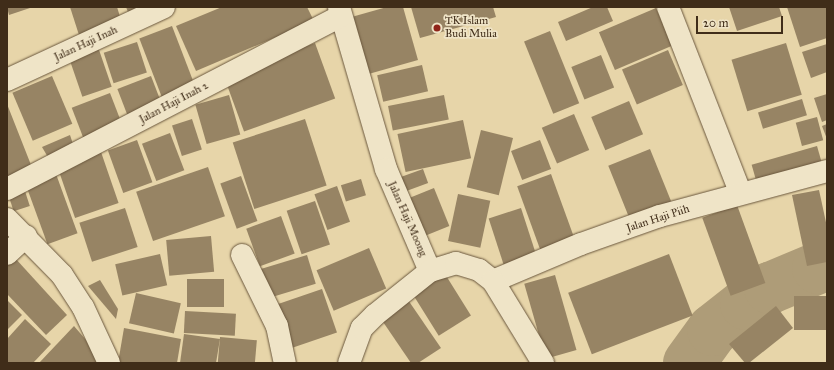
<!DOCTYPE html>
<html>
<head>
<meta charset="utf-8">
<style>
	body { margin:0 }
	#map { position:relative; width:834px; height:370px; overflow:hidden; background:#e7d5a9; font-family:"IM FELL Great Primer",serif }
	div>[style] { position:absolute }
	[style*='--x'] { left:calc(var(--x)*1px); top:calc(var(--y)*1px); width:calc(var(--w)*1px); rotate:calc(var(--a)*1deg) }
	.river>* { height:52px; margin:-26px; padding:0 26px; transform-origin:26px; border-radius:26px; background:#ae9c78 }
	.building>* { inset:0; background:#978464; transform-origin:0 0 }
	.roads { filter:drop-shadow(0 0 1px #6a573d) drop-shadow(0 0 1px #6a573d) }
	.minor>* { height:22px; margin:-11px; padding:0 11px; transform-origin:11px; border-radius:11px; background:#efe4c7 }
	.dots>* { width:11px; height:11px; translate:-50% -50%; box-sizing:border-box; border:2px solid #efe4c7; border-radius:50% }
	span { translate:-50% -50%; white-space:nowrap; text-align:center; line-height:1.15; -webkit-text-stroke:3.5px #efe4c7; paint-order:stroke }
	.poi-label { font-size:11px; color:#402d19 }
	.left { translate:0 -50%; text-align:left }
	.street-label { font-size:11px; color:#402d19 }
	.frame { position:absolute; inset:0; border:8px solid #402d19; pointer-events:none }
	.scale { position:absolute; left:696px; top:16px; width:87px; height:18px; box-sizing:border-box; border:2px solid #402d19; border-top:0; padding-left:5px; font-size:12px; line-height:14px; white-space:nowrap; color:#402d19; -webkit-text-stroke:3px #efe4c7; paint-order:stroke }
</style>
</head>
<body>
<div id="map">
	<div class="river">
		<div style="--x:689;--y:363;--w:41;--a:-54"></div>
		<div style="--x:713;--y:330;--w:42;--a:-38.2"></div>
		<div style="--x:746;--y:304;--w:29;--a:-34"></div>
		<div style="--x:770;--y:288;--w:52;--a:-22.6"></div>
		<div style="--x:818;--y:268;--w:9;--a:-13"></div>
	</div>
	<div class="building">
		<div style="clip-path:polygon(7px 7px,33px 7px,9px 15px)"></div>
		<div style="clip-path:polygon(70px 7px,117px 7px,121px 20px,79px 35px)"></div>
		<div style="clip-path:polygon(126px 7px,141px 7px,128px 12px)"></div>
		<div style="clip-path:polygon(222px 7px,307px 7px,314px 21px,196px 71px,176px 26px)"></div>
		<div style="clip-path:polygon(387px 7px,403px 7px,418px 60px,365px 75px,348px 18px)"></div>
		<div style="clip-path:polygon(411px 7px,493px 7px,496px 17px,420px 38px)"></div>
		<div style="clip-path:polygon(593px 7px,607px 7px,613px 21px,566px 41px,558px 22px)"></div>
		<div style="clip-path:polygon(729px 7px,779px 7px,782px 16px,737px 31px)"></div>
		<div style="clip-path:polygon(787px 7px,827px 7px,827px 38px,800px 47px)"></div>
		<div style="left:656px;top:8px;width:41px;height:62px;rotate:67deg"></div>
		<div style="left:172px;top:26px;width:63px;height:35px;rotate:69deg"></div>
		<div style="left:550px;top:31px;width:78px;height:28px;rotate:68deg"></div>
		<div style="left:137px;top:42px;width:32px;height:35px;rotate:72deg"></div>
		<div style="left:315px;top:43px;width:59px;height:97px;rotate:70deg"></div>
		<div style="left:786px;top:43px;width:54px;height:57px;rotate:73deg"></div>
		<div style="clip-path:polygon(827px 44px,827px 72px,811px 78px,802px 52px)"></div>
		<div style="left:98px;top:47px;width:42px;height:31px;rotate:71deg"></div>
		<div style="left:668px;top:50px;width:38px;height:50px;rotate:67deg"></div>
		<div style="left:601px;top:55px;width:35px;height:32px;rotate:68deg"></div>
		<div style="left:422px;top:65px;width:27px;height:46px;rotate:77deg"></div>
		<div style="left:52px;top:76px;width:52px;height:43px;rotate:67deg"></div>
		<div style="left:151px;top:76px;width:30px;height:36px;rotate:69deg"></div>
		<div style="left:110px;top:93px;width:36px;height:41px;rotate:69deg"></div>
		<div style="clip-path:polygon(827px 94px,827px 120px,822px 122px,814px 98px)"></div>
		<div style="left:229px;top:95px;width:41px;height:35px;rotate:74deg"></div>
		<div style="left:444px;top:95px;width:25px;height:57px;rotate:79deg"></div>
		<div style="left:802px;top:99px;width:17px;height:46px;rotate:73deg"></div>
		<div style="left:629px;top:101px;width:36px;height:41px;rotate:67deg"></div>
		<div style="clip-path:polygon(7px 104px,33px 170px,7px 180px)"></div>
		<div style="left:574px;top:114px;width:39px;height:35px;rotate:67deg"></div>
		<div style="left:817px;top:117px;width:24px;height:22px;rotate:75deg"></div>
		<div style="left:192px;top:119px;width:32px;height:21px;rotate:72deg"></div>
		<div style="left:305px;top:119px;width:70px;height:76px;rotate:72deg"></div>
		<div style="left:463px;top:120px;width:39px;height:67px;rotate:78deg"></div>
		<div style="clip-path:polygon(827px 124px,827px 139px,822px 126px)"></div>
		<div style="left:481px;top:130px;width:33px;height:59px;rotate:14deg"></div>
		<div style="left:170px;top:133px;width:40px;height:30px;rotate:69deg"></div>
		<div style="clip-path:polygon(70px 135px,74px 147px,49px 159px,42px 147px)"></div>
		<div style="left:137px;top:140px;width:45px;height:31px;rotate:70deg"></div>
		<div style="left:540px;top:140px;width:31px;height:31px;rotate:69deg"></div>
		<div style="left:817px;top:146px;width:22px;height:68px;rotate:74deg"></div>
		<div style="left:650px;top:149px;width:58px;height:45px;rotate:68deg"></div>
		<div style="left:101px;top:152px;width:54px;height:46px;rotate:71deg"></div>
		<div style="left:208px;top:167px;width:52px;height:76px;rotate:71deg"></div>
		<div style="left:423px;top:169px;width:15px;height:31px;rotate:70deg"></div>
		<div style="left:56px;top:174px;width:63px;height:32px;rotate:70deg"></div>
		<div style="left:551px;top:174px;width:72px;height:36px;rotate:70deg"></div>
		<div style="left:241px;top:176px;width:48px;height:22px;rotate:70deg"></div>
		<div style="left:361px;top:179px;width:17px;height:21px;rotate:73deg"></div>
		<div style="left:23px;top:185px;width:22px;height:17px;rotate:72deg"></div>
		<div style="left:337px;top:186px;width:38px;height:24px;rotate:70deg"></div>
		<div style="left:434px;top:188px;width:41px;height:28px;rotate:68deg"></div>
		<div style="clip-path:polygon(819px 190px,827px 227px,827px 262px,807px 266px,792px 195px)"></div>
		<div style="left:458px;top:194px;width:33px;height:48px;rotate:12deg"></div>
		<div style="left:315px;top:201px;width:46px;height:30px;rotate:71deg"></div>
		<div style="left:737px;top:205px;width:83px;height:37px;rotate:70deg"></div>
		<div style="left:125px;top:208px;width:41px;height:48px;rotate:72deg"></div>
		<div style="left:521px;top:208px;width:48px;height:34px;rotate:72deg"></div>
		<div style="left:281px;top:216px;width:40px;height:37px;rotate:70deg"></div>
		<div style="left:211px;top:236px;width:36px;height:45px;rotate:85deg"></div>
		<div style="left:369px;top:248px;width:44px;height:57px;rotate:67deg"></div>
		<div style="left:160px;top:254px;width:32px;height:46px;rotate:77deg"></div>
		<div style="left:669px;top:254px;width:66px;height:108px;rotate:69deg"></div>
		<div style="left:307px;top:255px;width:30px;height:50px;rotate:73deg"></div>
		<div style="clip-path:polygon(15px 258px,67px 315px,46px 335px,7px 294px,7px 265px)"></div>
		<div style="left:445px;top:274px;width:49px;height:38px;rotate:58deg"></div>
		<div style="left:555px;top:275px;width:78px;height:32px;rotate:74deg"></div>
		<div style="left:224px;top:279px;width:28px;height:37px;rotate:90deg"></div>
		<div style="clip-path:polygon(100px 280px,118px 309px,116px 319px,88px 286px)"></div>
		<div style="left:322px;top:289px;width:46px;height:51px;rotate:71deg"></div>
		<div style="left:136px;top:293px;width:46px;height:31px;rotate:13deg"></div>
		<div style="left:827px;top:296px;width:34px;height:33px;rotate:90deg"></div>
		<div style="clip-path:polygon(406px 297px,441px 348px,418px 363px,411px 363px,379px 316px)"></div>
		<div style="clip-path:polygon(7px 300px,22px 315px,7px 330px)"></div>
		<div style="clip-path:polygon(776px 306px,793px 328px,749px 363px,745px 363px,729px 344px)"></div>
		<div style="left:185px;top:311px;width:51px;height:22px;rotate:3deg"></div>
		<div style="clip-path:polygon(25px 319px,51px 344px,33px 363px,7px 363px,7px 339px)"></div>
		<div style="clip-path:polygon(74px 326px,86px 340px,98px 363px,39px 363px)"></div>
		<div style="clip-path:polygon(124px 328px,181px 339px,177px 363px,118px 363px)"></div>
		<div style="clip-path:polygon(184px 334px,220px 339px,216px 363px,180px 363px)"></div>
		<div style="left:220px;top:337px;width:37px;height:26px;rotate:5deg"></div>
	</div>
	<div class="roads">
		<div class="minor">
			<div style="--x:339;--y:7;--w:169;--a:73.8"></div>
			<div style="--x:386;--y:169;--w:111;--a:66.7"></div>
			<div style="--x:668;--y:7;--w:199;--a:68.7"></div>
			<div style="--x:7;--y:80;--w:173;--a:-24.9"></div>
			<div style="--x:7;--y:189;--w:376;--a:-27.4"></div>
			<div style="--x:7;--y:219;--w:78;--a:45.5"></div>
			<div style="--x:62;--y:275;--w:38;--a:57"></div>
			<div style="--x:83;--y:307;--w:62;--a:65.1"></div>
			<div style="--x:7;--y:254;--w:26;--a:-43"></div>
			<div style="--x:242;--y:255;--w:79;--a:63.8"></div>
			<div style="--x:277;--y:326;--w:38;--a:78"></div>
			<div style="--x:493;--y:281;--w:95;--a:-22.8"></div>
			<div style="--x:581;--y:244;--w:84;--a:-19.5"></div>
			<div style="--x:660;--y:216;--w:173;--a:-15.1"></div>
			<div style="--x:349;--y:363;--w:37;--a:-70"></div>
			<div style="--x:362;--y:328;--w:18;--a:-45"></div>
			<div style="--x:375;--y:315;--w:70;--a:-38.7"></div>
			<div style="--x:430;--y:271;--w:27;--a:-17"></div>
			<div style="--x:456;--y:263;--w:24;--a:17"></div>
			<div style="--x:479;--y:270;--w:18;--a:38"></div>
			<div style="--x:493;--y:281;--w:96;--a:58.6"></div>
		</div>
	</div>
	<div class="dots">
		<div style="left:437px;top:28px;background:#8f2418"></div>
	</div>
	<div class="poi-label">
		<span class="left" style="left:445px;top:28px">TK Islam<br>Budi Mulia</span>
	</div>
	<div class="street-label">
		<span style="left:86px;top:44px;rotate:-25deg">Jalan Haji Inah</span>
		<span style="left:174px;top:103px;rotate:-28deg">Jalan Haji Inah 2</span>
		<span style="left:407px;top:219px;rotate:66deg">Jalan Haji Moong</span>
		<span style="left:658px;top:219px;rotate:-18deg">Jalan Haji Piih</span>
	</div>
	<div class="frame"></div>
	<div class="scale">20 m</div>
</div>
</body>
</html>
